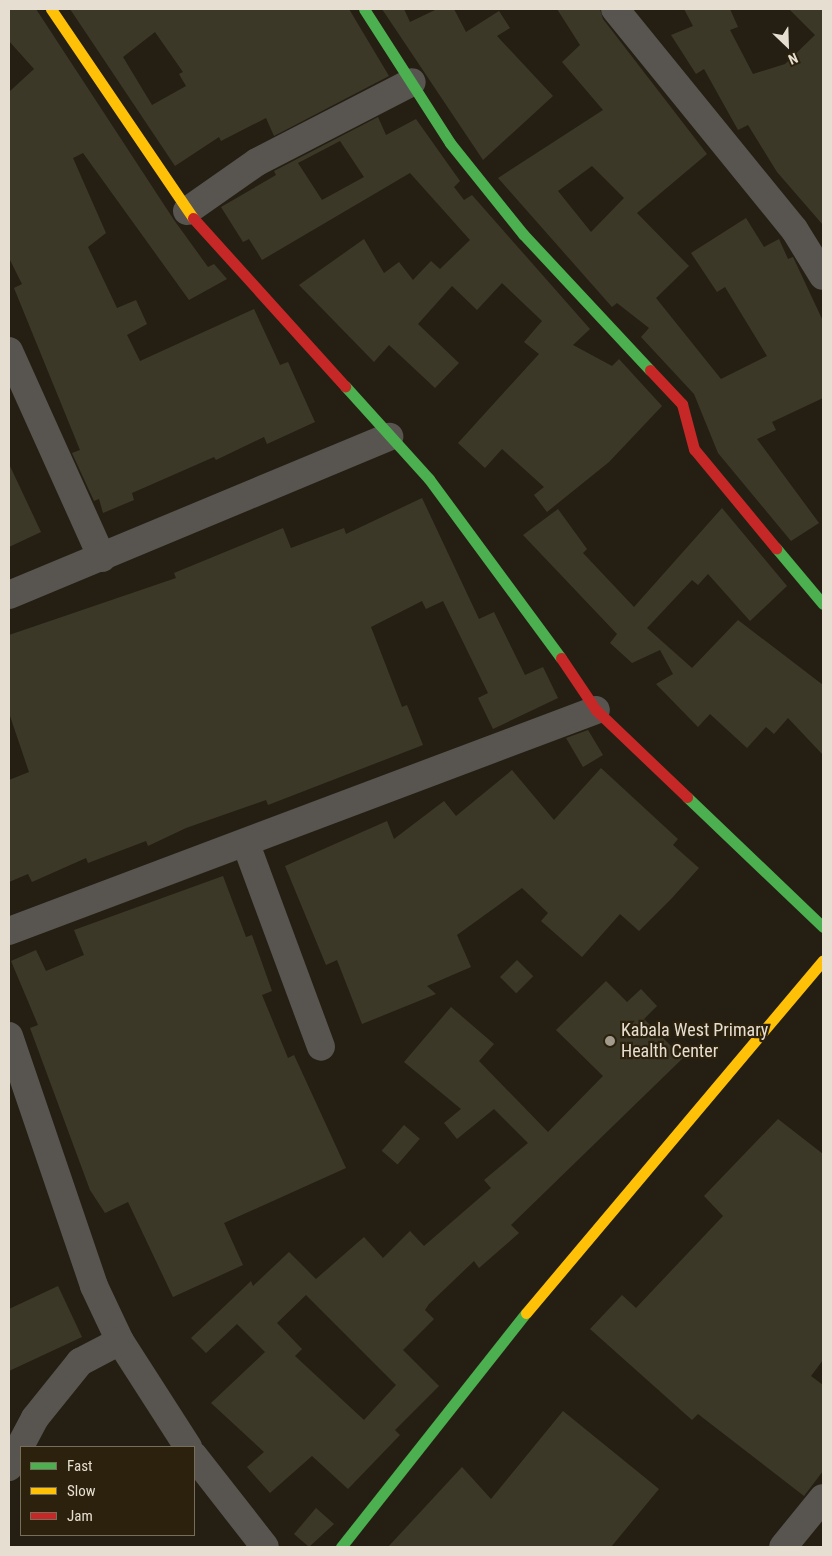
<!DOCTYPE html>
<html>
<head>
<meta charset="utf-8">
<style>
	body { margin:0 }
	#map { position:relative; width:832px; height:1556px; overflow:hidden; background:#251f13; font-family:"Roboto Condensed",sans-serif }
	div>[style] { position:absolute }
	[style*='--x'] { left:calc(var(--x)*1px); top:calc(var(--y)*1px); width:calc(var(--w)*1px); rotate:calc(var(--a)*1deg) }
	.building>* { inset:0; background:#3c3827; transform-origin:0 0 }
	.street>* { height:28px; margin:-14px; padding:0 14px; transform-origin:14px; border-radius:14px; background:#585551 }
	.fast>* { height:11px; margin:-5.5px; padding:0 5.5px; transform-origin:5.5px; border-radius:5.5px; background:#4caf50 }
	.slow>* { height:11px; margin:-5.5px; padding:0 5.5px; transform-origin:5.5px; border-radius:5.5px; background:#ffc107 }
	.jam>* { height:11px; margin:-5.5px; padding:0 5.5px; transform-origin:5.5px; border-radius:5.5px; background:#c62828 }
	.dots>* { width:14px; height:14px; translate:-50% -50%; box-sizing:border-box; border:2px solid #2c210c; border-radius:50% }
	span { translate:-50% -50%; white-space:nowrap; text-align:center; line-height:1.15; -webkit-text-stroke:4.5px #2c210c; paint-order:stroke }
	.poi-label { font-size:18px; color:#e6ded1 }
	.left { translate:0 -50%; text-align:left }
	.frame { position:absolute; inset:0; border:10px solid #e6ded1; pointer-events:none }
	.legend { position:absolute; left:20px; top:1446px; width:175px; height:90px; box-sizing:border-box; background:#2c210c; border:1px solid #766d5b; margin:0; padding:6px 9px; list-style:none; font-size:15px; color:#e6ded1 }
	.legend li { display:flex; align-items:center; gap:10px; height:25px }
	.legend b { width:25px; border:1px solid #766d5b }
	.north { position:absolute; left:762px; top:20px; width:50px; height:50px; -webkit-text-stroke:4px #2c210c; paint-order:stroke; rotate:156deg; font-size:14px; font-weight:700; line-height:20px; text-align:center; color:#e6ded1 }
	.north::after { content:''; display:block; margin:auto; width:18px; height:22px; background:#e6ded1; clip-path:polygon(50% 0,100% 100%,50% 72%,0 100%) }
</style>
</head>
<body>
<div id="map">
	<div class="building">
		<div style="clip-path:polygon(9px 9px,36px 9px,174px 220px,208px 267px,214px 264px,227px 279px,189px 300px,83px 153px,73px 158px,106px 233px,88px 247px,117px 308px,136px 300px,147px 324px,127px 335px,140px 361px,254px 309px,280px 365px,288px 362px,315px 422px,267px 444px,264px 437px,216px 460px,214px 457px,132px 493px,134px 500px,103px 513px,99px 499px,94px 501px,72px 453px,80px 450px,14px 288px,22px 284px,9px 258px,9px 92px,34px 69px,9px 41px)"></div>
		<div style="clip-path:polygon(evenodd,70px 9px,349px 9px,389px 76px,274px 136px,266px 118px,221px 141px,219px 137px,175px 166px,70px 9px,155px 32px,183px 72px,179px 74px,186px 86px,152px 105px,123px 57px,155px 32px)"></div>
		<div style="clip-path:polygon(382px 9px,404px 9px,410px 22px,437px 9px,454px 9px,466px 32px,499px 11px,510px 28px,497px 36px,553px 96px,483px 160px)"></div>
		<div style="clip-path:polygon(evenodd,557px 9px,600px 9px,603px 19px,707px 154px,637px 213px,689px 266px,656px 298px,721px 379px,767px 356px,725px 287px,717px 292px,691px 253px,746px 218px,764px 247px,779px 239px,788px 259px,793px 257px,823px 321px,823px 398px,772px 422px,776px 430px,757px 439px,819px 523px,791px 541px,718px 453px,694px 394px,641px 337px,649px 328px,617px 303px,612px 307px,498px 178px,603px 110px,562px 62px,580px 45px,557px 9px,592px 166px,624px 198px,591px 232px,558px 191px,592px 166px)"></div>
		<div style="clip-path:polygon(684px 9px,730px 9px,738px 27px,730px 30px,753px 74px,785px 64px,815px 35px,789px 9px,823px 9px,823px 225px,777px 172px,748px 125px,738px 130px,704px 69px,696px 74px,671px 35px,693px 26px)"></div>
		<div style="clip-path:polygon(evenodd,378px 117px,386px 135px,416px 119px,460px 181px,454px 187px,464px 200px,472px 195px,590px 329px,573px 345px,612px 366px,619px 359px,662px 406px,609px 462px,547px 512px,534px 495px,544px 487px,502px 449px,485px 468px,458px 443px,539px 354px,524px 342px,542px 321px,502px 283px,477px 310px,452px 286px,418px 324px,459px 363px,435px 388px,389px 345px,374px 362px,299px 285px,364px 239px,384px 273px,399px 262px,413px 280px,431px 261px,440px 269px,470px 240px,410px 173px,262px 260px,249px 239px,243px 242px,221px 207px,276px 175px,274px 171px,378px 117px,340px 141px,364px 177px,322px 200px,298px 163px,340px 141px)"></div>
		<div style="clip-path:polygon(9px 464px,41px 532px,9px 547px)"></div>
		<div style="clip-path:polygon(422px 498px,479px 619px,494px 612px,525px 675px,543px 667px,558px 698px,493px 729px,478px 698px,488px 693px,443px 601px,426px 609px,422px 601px,371px 627px,402px 707px,407px 705px,423px 745px,268px 805px,266px 800px,186px 828px,148px 846px,146px 841px,88px 863px,86px 858px,32px 882px,28px 874px,9px 882px,9px 780px,29px 772px,9px 713px,9px 635px,176px 578px,174px 573px,283px 528px,291px 548px,344px 528px,346px 534px)"></div>
		<div style="clip-path:polygon(722px 508px,787px 586px,750px 621px,708px 574px,698px 585px,692px 580px,647px 628px,692px 668px,738px 620px,823px 685px,823px 755px,788px 718px,774px 734px,766px 727px,747px 748px,710px 714px,698px 727px,656px 684px,673px 674px,660px 650px,632px 663px,610px 643px,617px 634px,523px 535px,558px 509px,587px 549px,583px 553px,634px 607px)"></div>
		<div style="clip-path:polygon(588px 730px,603px 755px,583px 767px,566px 738px)"></div>
		<div style="clip-path:polygon(601px 768px,678px 839px,673px 845px,699px 868px,672px 898px,639px 931px,620px 914px,582px 957px,541px 921px,548px 913px,522px 888px,457px 935px,471px 967px,427px 986px,436px 994px,362px 1024px,337px 960px,326px 965px,285px 866px,387px 821px,394px 839px,444px 801px,456px 816px,512px 770px,554px 820px)"></div>
		<div style="clip-path:polygon(223px 876px,246px 937px,252px 935px,272px 991px,262px 995px,288px 1058px,294px 1055px,346px 1168px,224px 1223px,243px 1265px,173px 1297px,128px 1202px,105px 1213px,90px 1190px,30px 1028px,38px 1025px,11px 961px,36px 950px,46px 971px,84px 955px,74px 930px)"></div>
		<div style="left:517px;top:960px;width:23px;height:24px;rotate:45deg"></div>
		<div style="clip-path:polygon(evenodd,606px 981px,627px 1002px,641px 989px,657px 1006px,644px 1019px,683px 1058px,511px 1225px,519px 1233px,479px 1268px,474px 1261px,429px 1304px,425px 1310px,434px 1319px,403px 1350px,439px 1386px,395px 1430px,400px 1435px,348px 1489px,312px 1456px,270px 1493px,247px 1467px,264px 1452px,211px 1403px,265px 1352px,237px 1324px,206px 1353px,191px 1338px,251px 1281px,253px 1286px,289px 1252px,316px 1279px,364px 1237px,383px 1258px,410px 1231px,424px 1246px,491px 1188px,484px 1180px,528px 1143px,494px 1109px,457px 1139px,444px 1123px,461px 1109px,404px 1062px,451px 1007px,494px 1044px,479px 1061px,548px 1132px,603px 1076px,556px 1030px,606px 981px,306px 1295px,396px 1385px,364px 1420px,295px 1356px,302px 1349px,277px 1323px,306px 1295px)"></div>
		<div style="clip-path:polygon(778px 1119px,823px 1154px,823px 1360px,811px 1376px,823px 1385px,823px 1471px,804px 1496px,698px 1414px,692px 1420px,590px 1329px,622px 1295px,636px 1308px,723px 1216px,704px 1196px)"></div>
		<div style="left:404px;top:1125px;width:21px;height:34px;rotate:41deg"></div>
		<div style="clip-path:polygon(58px 1286px,82px 1337px,9px 1371px,9px 1309px)"></div>
		<div style="clip-path:polygon(563px 1411px,659px 1489px,611px 1547px,388px 1547px,462px 1467px,491px 1499px)"></div>
		<div style="clip-path:polygon(316px 1508px,334px 1524px,309px 1547px,294px 1534px)"></div>
	</div>
	<div class="street">
		<div style="--x:615;--y:9;--w:284;--a:50.9"></div>
		<div style="--x:794;--y:229;--w:55;--a:58.3"></div>
		<div style="--x:187;--y:211;--w:85;--a:-35"></div>
		<div style="--x:257;--y:162;--w:174;--a:-27.3"></div>
		<div style="--x:9;--y:351;--w:227;--a:65.8"></div>
		<div style="--x:9;--y:595;--w:412;--a:-22.6"></div>
		<div style="--x:246;--y:844;--w:216;--a:69.7"></div>
		<div style="--x:9;--y:931;--w:627;--a:-20.63"></div>
		<div style="--x:9;--y:1036;--w:264;--a:71.2"></div>
		<div style="--x:94;--y:1286;--w:61;--a:64.7"></div>
		<div style="--x:120;--y:1341;--w:126;--a:57.3"></div>
		<div style="--x:194;--y:1456;--w:115;--a:52"></div>
		<div style="--x:9;--y:1467;--w:55;--a:-62"></div>
		<div style="--x:35;--y:1418;--w:72;--a:-51.2"></div>
		<div style="--x:80;--y:1362;--w:45;--a:-27.7"></div>
		<div style="--x:783;--y:1547;--w:63;--a:-50.8"></div>
	</div>
	<div class="fast">
		<div style="--x:364;--y:9;--w:159;--a:57.3"></div>
		<div style="--x:450;--y:143;--w:117;--a:51.3"></div>
		<div style="--x:523;--y:234;--w:186;--a:47"></div>
		<div style="--x:345;--y:386;--w:125;--a:47.9"></div>
		<div style="--x:429;--y:479;--w:222;--a:53.6"></div>
		<div style="--x:776;--y:548;--w:73;--a:50"></div>
		<div style="--x:687;--y:797;--w:188;--a:43.7"></div>
		<div style="--x:341;--y:1547;--w:298;--a:-51.7"></div>
	</div>
	<div class="slow">
		<div style="--x:51;--y:9;--w:253;--a:55.8"></div>
		<div style="--x:526;--y:1313;--w:461;--a:-49.9"></div>
	</div>
	<div class="jam">
		<div style="--x:193;--y:218;--w:227;--a:47.9"></div>
		<div style="--x:650;--y:370;--w:47;--a:46.7"></div>
		<div style="--x:682;--y:404;--w:47;--a:75.1"></div>
		<div style="--x:694;--y:449;--w:129;--a:50.4"></div>
		<div style="--x:561;--y:658;--w:63;--a:56.1"></div>
		<div style="--x:596;--y:710;--w:126;--a:43.7"></div>
	</div>
	<div class="dots">
		<div style="left:610px;top:1041px;background:#a29b8e"></div>
	</div>
	<div class="poi-label">
		<span class="left" style="left:621px;top:1041px">Kabala West Primary<br>Health Center</span>
	</div>
	<div class="frame"></div>
	<ul class="legend">
	<li><b style="height:6px;background:#4caf50"></b>Fast</li>
	<li><b style="height:6px;background:#ffc107"></b>Slow</li>
	<li><b style="height:6px;background:#c62828"></b>Jam</li>
	</ul>
	<div class="north">N</div>
</div>
</body>
</html>
